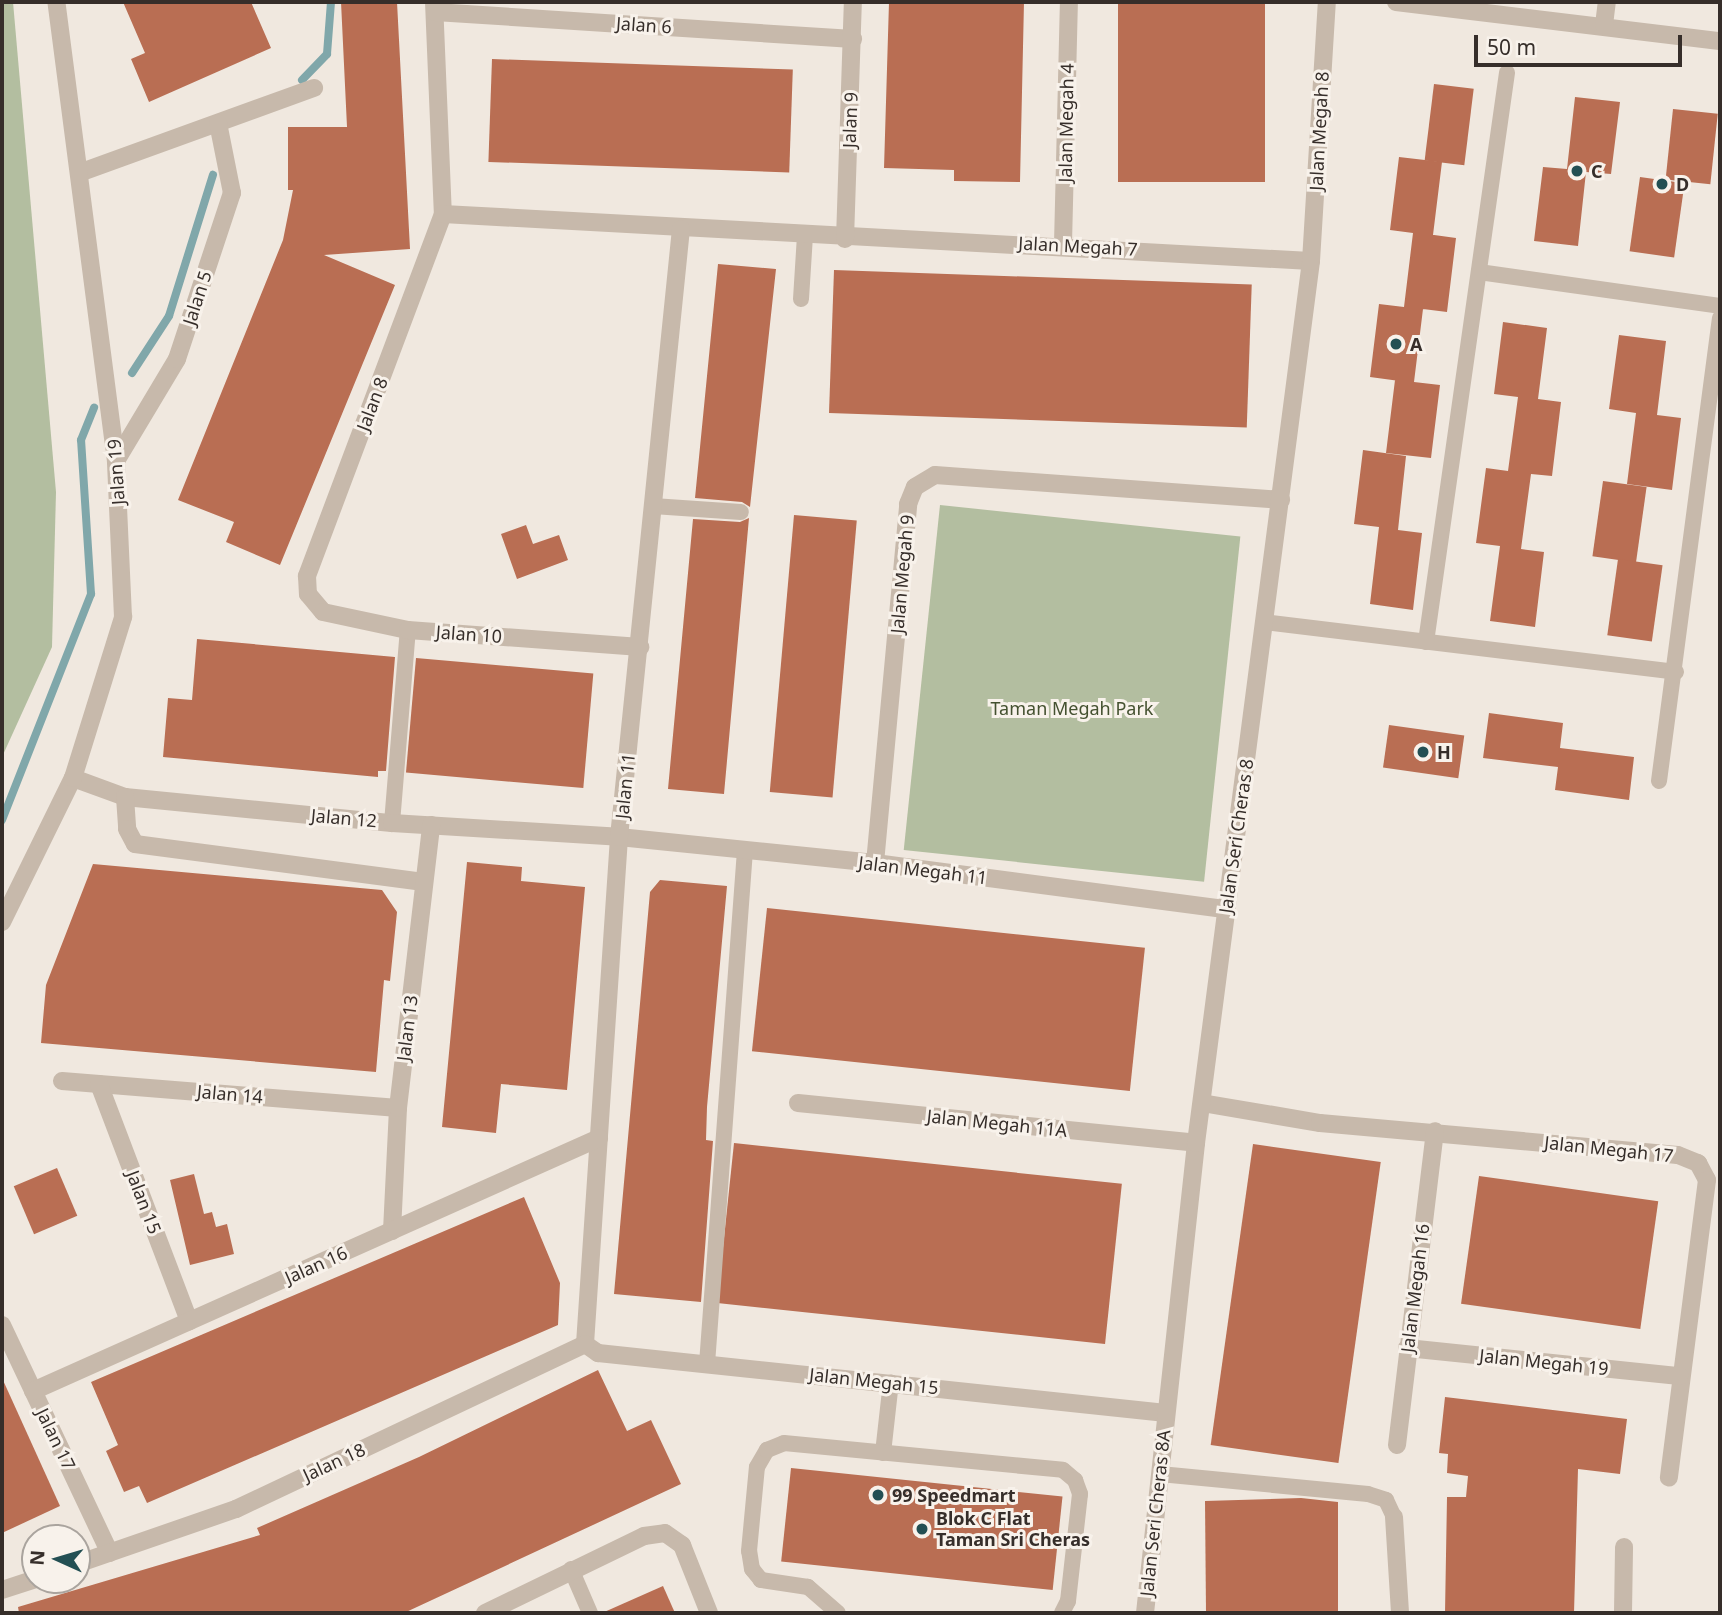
<!DOCTYPE html>
<html>
<head>
<meta charset="utf-8">
<style>
	body { margin:0 }
	#map { position:relative; width:1722px; height:1615px; overflow:hidden; background:#f0e8df; font-family:"Noto Sans",sans-serif }
	div>[style] { position:absolute }
	[style*='--x'] { left:calc(var(--x)*1px); top:calc(var(--y)*1px); width:calc(var(--w)*1px); rotate:calc(var(--a)*1deg) }
	.green>* { inset:0; background:#b3bea0; transform-origin:0 0 }
	.stream>* { height:8px; margin:-4px; padding:0 4px; transform-origin:4px; border-radius:4px; background:#80a7aa }
	.building>* { inset:0; background:#b96e53; transform-origin:0 0 }
	.lane>* { height:16px; margin:-8px; padding:0 8px; transform-origin:8px; border-radius:8px; background:#c7b9ab }
	.street>* { height:18px; margin:-9px; padding:0 9px; transform-origin:9px; border-radius:9px; background:#c7b9ab }
	.dots>* { width:19px; height:19px; translate:-50% -50%; box-sizing:border-box; border:4px solid #f8f2eb; border-radius:50% }
	span { translate:-50% -50%; white-space:nowrap; text-align:center; line-height:1.15; -webkit-text-stroke:6px #f8f2eb; paint-order:stroke }
	.street-label { font-size:18px; color:#362e2a }
	.poi-label { font-size:18px; color:#362e2a; font-weight:700 }
	.left { translate:0 -50%; text-align:left }
	.park-label { font-size:18px; color:#445130 }
	.frame { position:absolute; inset:0; border:4px solid #362e2a; pointer-events:none }
	.north { position:absolute; left:21px; top:1524px; width:70px; height:70px; box-sizing:border-box; background:#f8f2eb; border:2px solid #aaa49e; border-radius:50%; rotate:274deg; font-size:19px; font-weight:700; line-height:28px; text-align:center; color:#362e2a }
	.north::after { content:''; display:block; margin:auto; width:24px; height:32px; background:#234f53; clip-path:polygon(50% 0,100% 100%,50% 72%,0 100%) }
	.scale { position:absolute; left:1474px; top:35px; width:208px; height:32px; box-sizing:border-box; border:4px solid #362e2a; border-top:0; padding-left:9px; font-size:21px; line-height:24px; white-space:nowrap; color:#362e2a; -webkit-text-stroke:5px #f8f2eb; paint-order:stroke }
</style>
</head>
<body>
<div id="map">
	<div class="green">
		<div style="clip-path:polygon(2px 2px,13px 2px,56px 492px,52px 647px,2px 757px)"></div>
		<div style="left:940px;top:505px;width:302px;height:347px;rotate:6deg"></div>
	</div>
	<div class="stream">
		<div style="--x:302;--y:80;--w:36;--a:-46"></div>
		<div style="--x:327;--y:54;--w:52;--a:-85.6"></div>
		<div style="--x:132;--y:373;--w:68;--a:-57"></div>
		<div style="--x:169;--y:316;--w:148;--a:-72.7"></div>
		<div style="--x:2;--y:820;--w:243;--a:-68.5"></div>
		<div style="--x:91;--y:594;--w:154;--a:-93.7"></div>
		<div style="--x:81;--y:440;--w:35;--a:-68"></div>
	</div>
	<div class="building">
		<div style="clip-path:polygon(123px 2px,251px 2px,271px 48px,149px 102px,131px 59px,145px 53px)"></div>
		<div style="clip-path:polygon(341px 2px,397px 2px,410px 249px,324px 255px,395px 285px,280px 565px,226px 542px,234px 522px,178px 500px,283px 240px,293px 190px,288px 190px,288px 127px,347px 127px)"></div>
		<div style="clip-path:polygon(889px 2px,1024px 2px,1020px 182px,954px 181px,954px 170px,884px 168px)"></div>
		<div style="left:1118px;top:2px;width:147px;height:180px"></div>
		<div style="left:492px;top:59px;width:301px;height:103px;rotate:2deg"></div>
		<div style="left:1434px;top:84px;width:40px;height:77px;rotate:7deg"></div>
		<div style="clip-path:polygon(1575px 97px,1620px 102px,1611px 174px,1586px 172px,1578px 246px,1534px 241px,1543px 167px,1567px 169px)"></div>
		<div style="left:1673px;top:109px;width:45px;height:71px;rotate:6deg"></div>
		<div style="clip-path:polygon(1399px 157px,1442px 162px,1433px 235px,1427px 234px,1456px 238px,1447px 312px,1415px 308px,1423px 309px,1414px 382px,1440px 385px,1431px 458px,1386px 453px,1395px 380px,1407px 382px,1370px 377px,1379px 304px,1404px 307px,1413px 233px,1390px 230px)"></div>
		<div style="left:1640px;top:177px;width:45px;height:75px;rotate:8deg"></div>
		<div style="clip-path:polygon(718px 264px,776px 269px,750px 507px,742px 502px,695px 498px)"></div>
		<div style="left:834px;top:270px;width:418px;height:143px;rotate:2deg"></div>
		<div style="clip-path:polygon(1503px 322px,1547px 328px,1538px 399px,1561px 402px,1552px 476px,1531px 474px,1521px 549px,1544px 552px,1535px 627px,1490px 621px,1500px 546px,1476px 543px,1486px 468px,1508px 471px,1518px 397px,1494px 394px)"></div>
		<div style="clip-path:polygon(1619px 335px,1666px 341px,1657px 415px,1681px 418px,1672px 490px,1627px 484px,1636px 413px,1609px 409px)"></div>
		<div style="clip-path:polygon(1363px 450px,1406px 456px,1398px 530px,1422px 533px,1413px 610px,1370px 604px,1379px 527px,1354px 524px)"></div>
		<div style="left:1603px;top:481px;width:44px;height:76px;rotate:8deg"></div>
		<div style="left:794px;top:515px;width:63px;height:278px;rotate:5deg"></div>
		<div style="clip-path:polygon(749px 518px,724px 794px,668px 789px,693px 519px,740px 522px)"></div>
		<div style="clip-path:polygon(526px 525px,533px 544px,559px 535px,568px 560px,517px 579px,501px 534px)"></div>
		<div style="left:1618px;top:559px;width:45px;height:77px;rotate:8deg"></div>
		<div style="clip-path:polygon(197px 639px,395px 657px,386px 771px,378px 771px,378px 777px,163px 757px,168px 698px,192px 700px)"></div>
		<div style="left:416px;top:658px;width:178px;height:115px;rotate:5deg"></div>
		<div style="clip-path:polygon(1489px 713px,1563px 723px,1560px 748px,1634px 757px,1629px 800px,1555px 790px,1558px 767px,1483px 758px)"></div>
		<div style="left:1389px;top:725px;width:76px;height:43px;rotate:8deg"></div>
		<div style="clip-path:polygon(467px 862px,522px 867px,521px 881px,585px 887px,567px 1090px,501px 1084px,496px 1133px,442px 1127px)"></div>
		<div style="clip-path:polygon(93px 864px,382px 890px,397px 912px,390px 981px,384px 980px,376px 1072px,41px 1043px,46px 985px)"></div>
		<div style="clip-path:polygon(660px 880px,727px 886px,707px 1107px,706px 1140px,713px 1141px,701px 1302px,614px 1294px,650px 892px)"></div>
		<div style="left:767px;top:908px;width:380px;height:144px;rotate:6deg"></div>
		<div style="left:734px;top:1143px;width:390px;height:161px;rotate:6deg"></div>
		<div style="left:1253px;top:1144px;width:129px;height:304px;rotate:8deg"></div>
		<div style="left:57px;top:1168px;width:52px;height:47px;rotate:67deg"></div>
		<div style="clip-path:polygon(194px 1174px,204px 1214px,212px 1212px,216px 1227px,227px 1224px,234px 1254px,190px 1265px,170px 1180px)"></div>
		<div style="left:1479px;top:1176px;width:181px;height:129px;rotate:8deg"></div>
		<div style="clip-path:polygon(524px 1197px,560px 1283px,558px 1325px,147px 1503px,139px 1486px,124px 1492px,106px 1451px,118px 1445px,91px 1382px)"></div>
		<div style="clip-path:polygon(598px 1370px,627px 1431px,651px 1420px,681px 1484px,404px 1613px,19px 1613px,18px 1607px,260px 1535px,257px 1528px,419px 1457px)"></div>
		<div style="clip-path:polygon(2px 1378px,60px 1506px,2px 1533px)"></div>
		<div style="clip-path:polygon(1445px 1397px,1627px 1419px,1620px 1474px,1578px 1469px,1574px 1613px,1445px 1613px,1447px 1497px,1466px 1497px,1468px 1476px,1447px 1473px,1448px 1454px,1439px 1453px)"></div>
		<div style="left:791px;top:1468px;width:273px;height:94px;rotate:6deg"></div>
		<div style="clip-path:polygon(1301px 1498px,1338px 1502px,1338px 1613px,1206px 1613px,1205px 1501px)"></div>
		<div style="clip-path:polygon(663px 1586px,675px 1613px,602px 1613px)"></div>
	</div>
	<div class="lane">
		<div style="--x:1479;--y:272;--w:243;--a:8"></div>
		<div style="--x:801;--y:299;--w:63;--a:-86.4"></div>
		<div style="--x:653;--y:506;--w:88;--a:3.9"></div>
		<div style="--x:1264;--y:622;--w:415;--a:6.9"></div>
		<div style="--x:1426;--y:642;--w:575;--a:-81.9"></div>
		<div style="--x:1659;--y:781;--w:467;--a:-82.5"></div>
		<div style="--x:392;--y:823;--w:194;--a:-85.3"></div>
		<div style="--x:707;--y:1364;--w:515;--a:-85.77"></div>
		<div style="--x:883;--y:1453;--w:71;--a:-83.6"></div>
		<div style="--x:1160;--y:1474;--w:209;--a:5.5"></div>
		<div style="--x:1368;--y:1494;--w:19;--a:18"></div>
		<div style="--x:1386;--y:1500;--w:19;--a:65"></div>
		<div style="--x:571;--y:1569;--w:48;--a:66.6"></div>
		<div style="--x:838;--y:1613;--w:40;--a:-139"></div>
		<div style="--x:808;--y:1587;--w:48;--a:-171.5"></div>
		<div style="--x:761;--y:1580;--w:14;--a:-129"></div>
		<div style="--x:752;--y:1569;--w:18;--a:-99"></div>
		<div style="--x:749;--y:1551;--w:84;--a:-84.6"></div>
		<div style="--x:757;--y:1467;--w:20;--a:-60"></div>
		<div style="--x:767;--y:1450;--w:18;--a:-22"></div>
		<div style="--x:784;--y:1443;--w:280;--a:5.5"></div>
		<div style="--x:1063;--y:1470;--w:16;--a:40"></div>
		<div style="--x:1075;--y:1480;--w:15;--a:70"></div>
		<div style="--x:1080;--y:1494;--w:108;--a:96.4"></div>
		<div style="--x:1068;--y:1601;--w:13;--a:117"></div>
	</div>
	<div class="street">
		<div style="--x:434;--y:2;--w:212;--a:87.6"></div>
		<div style="--x:443;--y:214;--w:387;--a:110.6"></div>
		<div style="--x:307;--y:576;--w:18;--a:87"></div>
		<div style="--x:308;--y:594;--w:23;--a:50"></div>
		<div style="--x:323;--y:612;--w:87;--a:12"></div>
		<div style="--x:408;--y:630;--w:233;--a:4.2"></div>
		<div style="--x:1396;--y:2;--w:326;--a:6.9"></div>
		<div style="--x:435;--y:12;--w:419;--a:3.7"></div>
		<div style="--x:1604;--y:25;--w:23;--a:-83"></div>
		<div style="--x:79;--y:173;--w:250;--a:-19.9"></div>
		<div style="--x:443;--y:214;--w:869;--a:3.1"></div>
		<div style="--x:845;--y:239;--w:237;--a:-88.1"></div>
		<div style="--x:1063;--y:244;--w:242;--a:-88.6"></div>
		<div style="--x:116;--y:461;--w:119;--a:-59.1"></div>
		<div style="--x:177;--y:359;--w:175;--a:-71.7"></div>
		<div style="--x:232;--y:193;--w:71;--a:-101.3"></div>
		<div style="--x:73;--y:778;--w:55;--a:20.1"></div>
		<div style="--x:125;--y:797;--w:268;--a:5.6"></div>
		<div style="--x:392;--y:823;--w:227;--a:3.5"></div>
		<div style="--x:619;--y:837;--w:257;--a:5.8"></div>
		<div style="--x:875;--y:863;--w:354;--a:7.5"></div>
		<div style="--x:125;--y:797;--w:32;--a:86"></div>
		<div style="--x:127;--y:829;--w:17;--a:62"></div>
		<div style="--x:135;--y:844;--w:291;--a:7.5"></div>
		<div style="--x:875;--y:863;--w:361;--a:-84.7"></div>
		<div style="--x:908;--y:504;--w:18;--a:-68"></div>
		<div style="--x:915;--y:487;--w:23;--a:-31"></div>
		<div style="--x:935;--y:475;--w:347;--a:4.1"></div>
		<div style="--x:2;--y:922;--w:161;--a:-63.8"></div>
		<div style="--x:73;--y:778;--w:169;--a:-72.7"></div>
		<div style="--x:123;--y:617;--w:156;--a:-92.6"></div>
		<div style="--x:116;--y:461;--w:463;--a:-97.4"></div>
		<div style="--x:62;--y:1081;--w:337;--a:4.6"></div>
		<div style="--x:99;--y:1084;--w:254;--a:69.2"></div>
		<div style="--x:798;--y:1103;--w:400;--a:5.7"></div>
		<div style="--x:1202;--y:1103;--w:120;--a:9.6"></div>
		<div style="--x:1320;--y:1123;--w:359;--a:5.1"></div>
		<div style="--x:1678;--y:1155;--w:22;--a:22"></div>
		<div style="--x:1698;--y:1163;--w:19;--a:62"></div>
		<div style="--x:1707;--y:1180;--w:300;--a:97.3"></div>
		<div style="--x:392;--y:1231;--w:123;--a:-87.2"></div>
		<div style="--x:398;--y:1108;--w:285;--a:-83.3"></div>
		<div style="--x:2;--y:1325;--w:252;--a:64.7"></div>
		<div style="--x:585;--y:1344;--w:508;--a:-86.16"></div>
		<div style="--x:619;--y:837;--w:611;--a:-84.18"></div>
		<div style="--x:585;--y:1344;--w:16;--a:35"></div>
		<div style="--x:598;--y:1353;--w:571;--a:6.03"></div>
		<div style="--x:1407;--y:1348;--w:274;--a:5.9"></div>
		<div style="--x:33;--y:1391;--w:620;--a:-24.08"></div>
		<div style="--x:1397;--y:1445;--w:316;--a:-83.1"></div>
		<div style="--x:1394;--y:1517;--w:96;--a:86.4"></div>
		<div style="--x:77;--y:1564;--w:168;--a:-19.1"></div>
		<div style="--x:236;--y:1509;--w:386;--a:-25.3"></div>
		<div style="--x:2;--y:1590;--w:35;--a:-18"></div>
		<div style="--x:485;--y:1613;--w:177;--a:-25.8"></div>
		<div style="--x:644;--y:1536;--w:21;--a:-8"></div>
		<div style="--x:665;--y:1533;--w:21;--a:35"></div>
		<div style="--x:682;--y:1545;--w:73;--a:68.3"></div>
		<div style="--x:1145;--y:1613;--w:473;--a:-83.8"></div>
		<div style="--x:1196;--y:1143;--w:889;--a:-82.57"></div>
		<div style="--x:1311;--y:261;--w:259;--a:-86.5"></div>
		<div style="--x:1623;--y:1613;--w:66;--a:-89.1"></div>
	</div>
	<div class="dots">
		<div style="left:1577px;top:171px;background:#234f53"></div>
		<div style="left:1662px;top:184px;background:#234f53"></div>
		<div style="left:1396px;top:344px;background:#234f53"></div>
		<div style="left:1423px;top:752px;background:#234f53"></div>
		<div style="left:878px;top:1495px;background:#234f53"></div>
		<div style="left:922px;top:1529px;background:#234f53"></div>
	</div>
	<div class="street-label">
		<span style="left:644px;top:25px;rotate:4deg">Jalan 6</span>
		<span style="left:850px;top:120px;rotate:-88deg">Jalan 9</span>
		<span style="left:1066px;top:123px;rotate:-89deg">Jalan Megah 4</span>
		<span style="left:1319px;top:131px;rotate:-87deg">Jalan Megah 8</span>
		<span style="left:1078px;top:246px;rotate:3deg">Jalan Megah 7</span>
		<span style="left:197px;top:298px;rotate:-72deg">Jalan 5</span>
		<span style="left:372px;top:404px;rotate:-69deg">Jalan 8</span>
		<span style="left:116px;top:472px;rotate:-94deg">Jalan 19</span>
		<span style="left:902px;top:574px;rotate:-85deg">Jalan Megah 9</span>
		<span style="left:469px;top:634px;rotate:4deg">Jalan 10</span>
		<span style="left:625px;top:786px;rotate:-84deg">Jalan 11</span>
		<span style="left:344px;top:818px;rotate:5deg">Jalan 12</span>
		<span style="left:1236px;top:836px;rotate:-82deg">Jalan Seri Cheras 8</span>
		<span style="left:923px;top:870px;rotate:7deg">Jalan Megah 11</span>
		<span style="left:407px;top:1028px;rotate:-83deg">Jalan 13</span>
		<span style="left:230px;top:1094px;rotate:5deg">Jalan 14</span>
		<span style="left:997px;top:1123px;rotate:6deg">Jalan Megah 11A</span>
		<span style="left:1609px;top:1149px;rotate:6deg">Jalan Megah 17</span>
		<span style="left:144px;top:1202px;rotate:69deg">Jalan 15</span>
		<span style="left:316px;top:1265px;rotate:-24deg">Jalan 16</span>
		<span style="left:1415px;top:1288px;rotate:-83deg">Jalan Megah 16</span>
		<span style="left:1544px;top:1362px;rotate:6deg">Jalan Megah 19</span>
		<span style="left:874px;top:1381px;rotate:6deg">Jalan Megah 15</span>
		<span style="left:56px;top:1439px;rotate:64deg">Jalan 17</span>
		<span style="left:334px;top:1462px;rotate:-25deg">Jalan 18</span>
		<span style="left:1155px;top:1513px;rotate:-84deg">Jalan Seri Cheras 8A</span>
	</div>
	<div class="poi-label">
		<span class="left" style="left:1591px;top:171px">C</span>
		<span class="left" style="left:1676px;top:184px">D</span>
		<span class="left" style="left:1410px;top:344px">A</span>
		<span class="left" style="left:1437px;top:752px">H</span>
		<span class="left" style="left:892px;top:1495px">99 Speedmart</span>
		<span class="left" style="left:936px;top:1529px">Blok C Flat<br>Taman Sri Cheras</span>
	</div>
	<div class="park-label">
		<span style="left:1072px;top:708px">Taman Megah Park</span>
	</div>
	<div class="frame"></div>
	<div class="north">N</div>
	<div class="scale">50 m</div>
</div>
</body>
</html>
